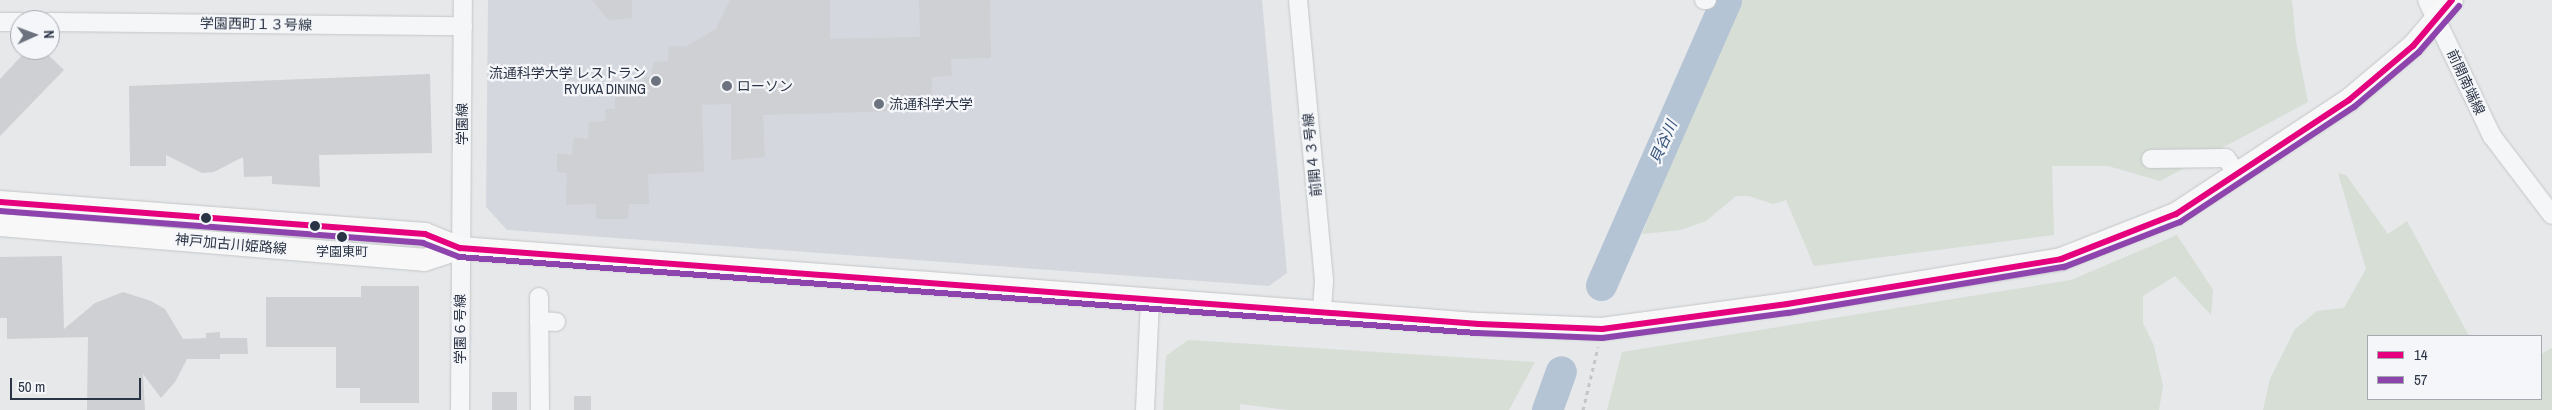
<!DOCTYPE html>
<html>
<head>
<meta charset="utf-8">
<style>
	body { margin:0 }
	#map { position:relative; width:2552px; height:410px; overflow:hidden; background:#e6e8ea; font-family:"Archivo Narrow","Noto Sans JP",sans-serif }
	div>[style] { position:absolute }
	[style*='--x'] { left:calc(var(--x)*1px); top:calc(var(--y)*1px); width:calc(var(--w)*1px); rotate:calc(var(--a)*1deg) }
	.built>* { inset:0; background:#d4d7dd }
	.green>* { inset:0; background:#d6ded6 }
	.river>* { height:31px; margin:-15.5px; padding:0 15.5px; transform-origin:15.5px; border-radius:15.5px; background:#b4c4d5 }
	.building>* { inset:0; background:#ced0d3; transform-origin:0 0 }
	.path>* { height:3px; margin-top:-1.5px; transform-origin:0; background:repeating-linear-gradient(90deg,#c5c6ca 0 4px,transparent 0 8px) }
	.roads { filter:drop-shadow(0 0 1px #c4c6c8) drop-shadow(0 0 1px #c4c6c8) }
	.minor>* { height:18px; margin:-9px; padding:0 9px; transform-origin:9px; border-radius:9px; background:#f5f6f7 }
	.major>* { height:22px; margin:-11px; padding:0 11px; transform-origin:11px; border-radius:11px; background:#f8f8f8 }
	.bus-1>* { height:6px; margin:-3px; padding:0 3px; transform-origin:3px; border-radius:3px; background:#e5007d }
	.bus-2>* { height:6px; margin:-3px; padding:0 3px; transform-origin:3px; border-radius:3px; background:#8e44ad }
	.dots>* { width:14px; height:14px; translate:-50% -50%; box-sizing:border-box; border:2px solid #f4f6f9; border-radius:50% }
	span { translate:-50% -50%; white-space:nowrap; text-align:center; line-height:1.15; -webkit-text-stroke:4.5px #f4f6f9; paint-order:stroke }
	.bus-label { font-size:13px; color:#2b3445 }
	.street-label { font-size:14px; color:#2b3445 }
	.poi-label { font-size:14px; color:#2b3445 }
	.right { translate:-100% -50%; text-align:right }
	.left { translate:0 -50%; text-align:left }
	.water-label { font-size:15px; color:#34527a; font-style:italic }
	.legend { position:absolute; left:2367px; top:335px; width:175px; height:65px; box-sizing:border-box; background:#f4f6f9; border:1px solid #a4a8b1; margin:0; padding:6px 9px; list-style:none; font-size:15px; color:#2b3445 }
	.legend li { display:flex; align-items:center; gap:10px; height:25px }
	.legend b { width:25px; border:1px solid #a4a8b1 }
	.north { position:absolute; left:10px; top:10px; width:50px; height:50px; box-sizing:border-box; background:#f4f6f9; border:1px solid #a4a8b1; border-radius:50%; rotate:88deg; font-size:14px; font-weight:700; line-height:20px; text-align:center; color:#2b3445 }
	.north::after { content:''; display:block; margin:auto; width:18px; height:22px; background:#6c737f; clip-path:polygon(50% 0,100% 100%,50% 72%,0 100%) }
	.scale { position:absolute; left:10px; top:378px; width:131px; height:22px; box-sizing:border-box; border:2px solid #2b3445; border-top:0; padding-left:6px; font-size:15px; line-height:18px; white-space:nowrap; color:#2b3445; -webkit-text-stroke:4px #f4f6f9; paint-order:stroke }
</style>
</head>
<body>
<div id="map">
	<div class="built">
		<div style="clip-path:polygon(488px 0,1262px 0,1287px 273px,1269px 286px,507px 230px,486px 207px)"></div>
	</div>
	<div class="green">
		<div style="clip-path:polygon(1736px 0,2292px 0,2296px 42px,2308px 102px,2160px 181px,2108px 166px,2052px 166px,2054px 235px,1814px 266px,1786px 200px,1773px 204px,1749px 196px,1736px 196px,1706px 221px,1681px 230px,1642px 234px)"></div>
		<div style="clip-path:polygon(2338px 173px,2346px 175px,2388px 234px,2407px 221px,2469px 336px,2368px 336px,2368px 399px,2541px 399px,2541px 354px,2552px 348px,2552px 410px,2263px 410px,2270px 379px,2295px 329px,2317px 311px,2344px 308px,2366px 269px)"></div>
		<div style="clip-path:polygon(2177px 235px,2213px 290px,2211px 315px,2175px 276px,2143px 296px,2143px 323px,2154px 346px,2163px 386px,2159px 410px,1607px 410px,1622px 352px,2071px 280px)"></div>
		<div style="clip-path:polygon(1188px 340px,1535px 362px,1509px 410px,1288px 410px,1240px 404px,1240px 410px,1163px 410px,1166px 356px)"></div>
	</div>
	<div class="river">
		<div style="--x:1601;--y:285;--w:311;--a:-66.3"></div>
		<div style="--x:1547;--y:410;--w:41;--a:-70.3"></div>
	</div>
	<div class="building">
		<div style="clip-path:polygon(592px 0,632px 0,632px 18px,608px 20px)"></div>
		<div style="clip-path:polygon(730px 0,830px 0,830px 39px,920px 37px,919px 0,990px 0,991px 58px,951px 59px,952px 76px,932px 77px,932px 110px,763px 115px,765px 157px,731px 160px,731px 104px,702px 105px,704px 172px,648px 174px,649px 204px,629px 204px,628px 219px,596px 219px,596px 204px,566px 205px,567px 173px,557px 172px,557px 153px,572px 155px,574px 137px,588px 139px,589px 122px,606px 121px,605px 109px,615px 109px,615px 94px,635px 95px,634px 85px,644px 86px,644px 78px,651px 76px,654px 62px,668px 61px,669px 46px,685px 47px,716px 29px)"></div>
		<div style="clip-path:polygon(27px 50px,43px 50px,64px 70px,0 136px,0 79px)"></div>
		<div style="clip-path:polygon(430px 74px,432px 153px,319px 155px,320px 187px,272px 184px,272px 176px,244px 177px,243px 157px,214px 172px,202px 173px,166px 155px,166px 166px,130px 166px,129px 86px)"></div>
		<div style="clip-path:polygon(62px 256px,64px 329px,95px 303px,123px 292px,151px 301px,165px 309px,183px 339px,206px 338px,206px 333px,220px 332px,220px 338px,247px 338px,248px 354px,220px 354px,220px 359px,187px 359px,175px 382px,161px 398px,143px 374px,145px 410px,87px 410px,88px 337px,7px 339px,7px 318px,0 318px,0 257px)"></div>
		<div style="clip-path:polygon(361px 286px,419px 286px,419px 403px,360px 403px,360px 388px,336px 388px,336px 347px,266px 347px,266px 297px,361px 297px)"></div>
		<div style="left:492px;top:392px;width:25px;height:18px"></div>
		<div style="left:574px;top:396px;width:17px;height:14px"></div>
	</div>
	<div class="path">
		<div style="--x:1583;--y:410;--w:65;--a:-76.6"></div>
	</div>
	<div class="roads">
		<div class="minor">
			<div style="--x:1298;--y:0;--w:282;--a:84.7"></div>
			<div style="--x:1324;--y:281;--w:30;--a:94"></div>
			<div style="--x:1704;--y:0;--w:3;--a:0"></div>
			<div style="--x:2427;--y:0;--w:151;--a:64.5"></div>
			<div style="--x:2492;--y:136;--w:99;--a:52.8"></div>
			<div style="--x:0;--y:22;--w:20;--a:0"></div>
			<div style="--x:50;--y:22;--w:413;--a:0.6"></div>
			<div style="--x:2151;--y:159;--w:75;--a:-0.8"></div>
			<div style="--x:2226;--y:158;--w:19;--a:55"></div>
			<div style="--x:539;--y:297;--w:113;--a:89.5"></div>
			<div style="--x:539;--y:321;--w:17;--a:3"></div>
			<div style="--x:460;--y:410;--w:410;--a:-89.6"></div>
			<div style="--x:1145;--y:410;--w:112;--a:-87.4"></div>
		</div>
		<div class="major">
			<div style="--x:0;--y:202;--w:426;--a:4.3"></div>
			<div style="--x:425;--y:234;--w:38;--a:22"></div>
			<div style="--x:460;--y:248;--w:1022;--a:4.27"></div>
			<div style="--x:1479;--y:324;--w:123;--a:2.3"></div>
			<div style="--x:1602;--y:329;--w:187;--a:-7.7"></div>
			<div style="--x:1787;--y:304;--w:278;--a:-9.3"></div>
			<div style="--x:2061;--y:259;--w:123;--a:-21.4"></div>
			<div style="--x:2176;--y:214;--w:207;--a:-33.4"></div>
			<div style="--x:2349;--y:100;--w:84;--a:-40.2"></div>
			<div style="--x:2413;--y:46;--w:60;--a:-49.7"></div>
			<div style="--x:0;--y:225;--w:425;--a:4.7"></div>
			<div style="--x:424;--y:260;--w:38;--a:-18"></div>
		</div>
	</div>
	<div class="bus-1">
		<div style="--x:0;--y:202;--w:426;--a:4.3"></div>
		<div style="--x:425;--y:234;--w:38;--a:22"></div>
		<div style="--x:460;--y:248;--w:1022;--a:4.27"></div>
		<div style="--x:1479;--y:324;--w:123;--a:2.3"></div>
		<div style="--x:1602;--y:329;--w:187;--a:-7.7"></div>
		<div style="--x:1787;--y:304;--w:278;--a:-9.3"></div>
		<div style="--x:2061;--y:259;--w:123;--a:-21.4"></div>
		<div style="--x:2176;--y:214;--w:207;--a:-33.4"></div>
		<div style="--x:2349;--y:100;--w:84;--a:-40.2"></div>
		<div style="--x:2413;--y:46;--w:60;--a:-49.7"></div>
	</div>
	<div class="bus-2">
		<div style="--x:0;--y:211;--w:424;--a:4.3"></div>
		<div style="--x:423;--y:243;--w:39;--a:21"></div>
		<div style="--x:459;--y:257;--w:1022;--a:4.27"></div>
		<div style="--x:1478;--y:333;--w:124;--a:2.3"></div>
		<div style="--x:1602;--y:338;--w:188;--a:-7.7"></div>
		<div style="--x:1788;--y:313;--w:280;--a:-9.5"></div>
		<div style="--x:2064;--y:267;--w:124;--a:-21.2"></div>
		<div style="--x:2180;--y:222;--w:209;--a:-33.5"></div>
		<div style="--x:2354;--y:107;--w:85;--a:-40.2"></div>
		<div style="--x:2419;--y:52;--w:61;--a:-49"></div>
	</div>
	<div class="dots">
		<div style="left:656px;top:81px;background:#6c737f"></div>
		<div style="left:727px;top:86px;background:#6c737f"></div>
		<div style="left:879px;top:104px;background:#6c737f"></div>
		<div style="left:206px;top:218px;background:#2b3445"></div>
		<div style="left:315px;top:226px;background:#2b3445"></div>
		<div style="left:342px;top:237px;background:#2b3445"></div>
	</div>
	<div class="bus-label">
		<span style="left:342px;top:252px">学園東町</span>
	</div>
	<div class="street-label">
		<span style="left:256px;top:24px;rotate:1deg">学園西町１３号線</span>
		<span style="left:2466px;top:82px;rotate:65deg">前開南端線</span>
		<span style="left:462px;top:124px;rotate:-90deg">学園線</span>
		<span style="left:1312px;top:155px;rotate:-96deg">前開４３号線</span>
		<span style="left:231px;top:244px;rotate:5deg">神戸加古川姫路線</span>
		<span style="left:460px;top:329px;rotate:-90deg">学園６号線</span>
	</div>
	<div class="poi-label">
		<span class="right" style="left:646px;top:81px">流通科学大学 レストラン<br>RYUKA DINING</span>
		<span class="left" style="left:737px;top:86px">ローソン</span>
		<span class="left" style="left:889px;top:104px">流通科学大学</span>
	</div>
	<div class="water-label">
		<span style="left:1663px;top:142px;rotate:-66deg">貝谷川</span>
	</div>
	<ul class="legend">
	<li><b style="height:6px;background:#e5007d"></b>14</li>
	<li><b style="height:6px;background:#8e44ad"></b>57</li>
	</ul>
	<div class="north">N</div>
	<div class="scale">50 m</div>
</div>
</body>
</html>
